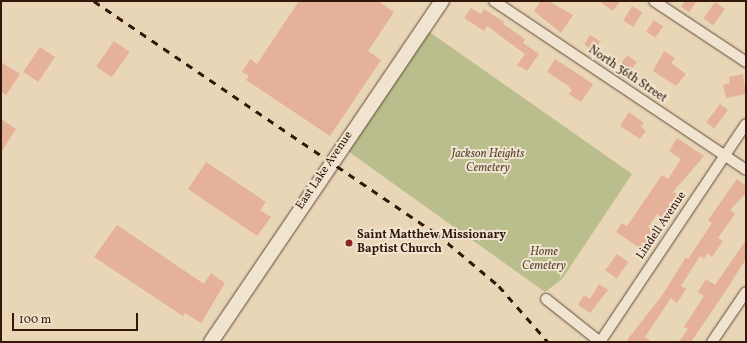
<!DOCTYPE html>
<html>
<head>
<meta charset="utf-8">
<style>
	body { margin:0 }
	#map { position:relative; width:747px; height:343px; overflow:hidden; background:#e8d6b7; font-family:Vollkorn,serif }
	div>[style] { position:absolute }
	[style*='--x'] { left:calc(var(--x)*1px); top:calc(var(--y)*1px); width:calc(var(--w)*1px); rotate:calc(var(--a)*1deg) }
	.green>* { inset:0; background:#babd8c }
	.building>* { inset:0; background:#e6b199; transform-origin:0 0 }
	.roads { filter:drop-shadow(0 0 1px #604736) drop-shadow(0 0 1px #604736) }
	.street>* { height:10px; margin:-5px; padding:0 5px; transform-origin:5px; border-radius:5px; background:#f0e4d0 }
	.secondary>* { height:14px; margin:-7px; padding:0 7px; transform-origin:7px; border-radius:7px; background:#f0e4d0 }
	.rail>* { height:2.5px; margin-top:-1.25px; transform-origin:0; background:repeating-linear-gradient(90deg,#32170b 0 7px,transparent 0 14px) }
	.dots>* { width:11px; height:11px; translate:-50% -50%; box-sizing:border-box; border:2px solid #f0e4d0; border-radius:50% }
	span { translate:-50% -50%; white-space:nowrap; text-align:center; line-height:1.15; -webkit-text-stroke:4px #f0e4d0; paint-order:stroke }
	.street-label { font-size:12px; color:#32170b }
	.park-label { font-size:12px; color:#5b4932; font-style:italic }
	.poi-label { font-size:12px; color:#32170b; font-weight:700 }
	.left { translate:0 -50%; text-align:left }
	.frame { position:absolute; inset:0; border:2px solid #32170b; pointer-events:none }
	.scale { position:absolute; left:12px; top:313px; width:126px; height:18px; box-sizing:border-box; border:2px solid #32170b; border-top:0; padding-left:5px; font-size:12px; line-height:14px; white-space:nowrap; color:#32170b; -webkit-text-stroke:3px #f0e4d0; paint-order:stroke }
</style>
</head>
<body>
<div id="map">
	<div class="green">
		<div style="clip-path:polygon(428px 31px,632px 174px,562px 279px,545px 292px,345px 149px)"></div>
	</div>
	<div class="building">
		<div style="clip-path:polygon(299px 1px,378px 1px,394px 12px,368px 51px,381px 60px,330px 136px,246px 80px,249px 76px,242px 72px,250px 59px,257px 64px)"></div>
		<div style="clip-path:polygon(541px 1px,548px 1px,573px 15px,561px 33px,534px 11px)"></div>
		<div style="clip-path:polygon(599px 1px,620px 1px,613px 11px)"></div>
		<div style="clip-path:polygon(685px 1px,697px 1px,689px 12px,681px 7px)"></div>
		<div style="left:715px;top:2px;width:12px;height:20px;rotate:35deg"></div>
		<div style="left:632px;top:6px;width:12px;height:17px;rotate:31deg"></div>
		<div style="clip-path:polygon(471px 8px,481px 14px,484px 9px,504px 22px,503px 24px,525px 39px,523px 43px,539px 54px,527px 71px,517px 65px,525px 54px,487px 26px,484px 31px,464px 18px)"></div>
		<div style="left:654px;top:20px;width:11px;height:14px;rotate:34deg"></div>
		<div style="left:590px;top:35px;width:12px;height:11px;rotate:31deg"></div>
		<div style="left:114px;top:41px;width:19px;height:31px;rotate:35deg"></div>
		<div style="left:40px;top:47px;width:18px;height:30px;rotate:34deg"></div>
		<div style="clip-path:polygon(664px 51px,675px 58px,671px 63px,686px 74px,676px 86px,653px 71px)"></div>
		<div style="left:627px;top:55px;width:12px;height:13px;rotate:35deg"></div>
		<div style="clip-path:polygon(555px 59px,593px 84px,581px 102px,569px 94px,572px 90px,567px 85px,547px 72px)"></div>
		<div style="clip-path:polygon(1px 62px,20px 74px,6px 95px,1px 91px)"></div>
		<div style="clip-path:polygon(743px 74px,746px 94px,726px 98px,723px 85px,730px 83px,729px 77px)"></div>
		<div style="left:720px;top:104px;width:10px;height:23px;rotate:37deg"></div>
		<div style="clip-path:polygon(629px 112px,644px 123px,641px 127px,646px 131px,640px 139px,620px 126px)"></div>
		<div style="clip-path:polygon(1px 119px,16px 129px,1px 152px)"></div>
		<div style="clip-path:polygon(677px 138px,704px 156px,673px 192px,678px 195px,663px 218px,657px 214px,648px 227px,653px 230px,641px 249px,616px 232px,622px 223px,627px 226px,662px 175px,668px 179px,681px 159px,669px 151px)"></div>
		<div style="clip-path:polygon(206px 162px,266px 202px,260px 210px,271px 217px,257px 236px,188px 189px)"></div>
		<div style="clip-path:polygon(737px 179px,746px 186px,746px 193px,730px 210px,735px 214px,718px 238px,723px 241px,712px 257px,707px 253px,704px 259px,700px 256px,681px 286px,686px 289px,677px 303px,671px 298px,645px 337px,652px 342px,630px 342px,627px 340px,661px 297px,686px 257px,688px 259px,712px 223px,708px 220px)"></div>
		<div style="clip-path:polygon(117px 225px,204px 284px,211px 273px,225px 283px,201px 323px,185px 313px,183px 316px,94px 257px)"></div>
		<div style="clip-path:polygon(746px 240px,746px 259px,725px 292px,691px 342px,679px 342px,688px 329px,684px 327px,704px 296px,698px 292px,706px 279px,715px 285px)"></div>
		<div style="left:617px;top:254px;width:14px;height:20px;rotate:36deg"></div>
		<div style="clip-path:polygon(599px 284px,608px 290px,590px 313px,578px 305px,584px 295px,590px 299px)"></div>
	</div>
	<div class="roads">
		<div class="street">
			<div style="--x:494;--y:1;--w:303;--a:33.8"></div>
			<div style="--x:654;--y:1;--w:110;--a:33.5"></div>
			<div style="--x:546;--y:299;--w:69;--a:38.5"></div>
			<div style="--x:600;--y:342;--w:262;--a:-56.2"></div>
			<div style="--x:712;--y:342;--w:60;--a:-55.8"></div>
		</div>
		<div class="secondary">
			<div style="--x:211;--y:342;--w:412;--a:-55.9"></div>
		</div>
	</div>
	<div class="rail">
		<div style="--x:94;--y:1;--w:415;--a:34.2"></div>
		<div style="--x:437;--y:234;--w:81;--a:40"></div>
		<div style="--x:499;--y:286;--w:74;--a:48.8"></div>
	</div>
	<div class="dots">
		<div style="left:349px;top:243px;background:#8f2418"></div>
	</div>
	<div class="street-label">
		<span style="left:627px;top:75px;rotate:34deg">North 36th Street</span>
		<span style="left:325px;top:171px;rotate:-56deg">East Lake Avenue</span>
		<span style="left:662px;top:226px;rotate:-56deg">Lindell Avenue</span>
	</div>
	<div class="park-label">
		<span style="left:488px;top:162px">Jackson Heights<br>Cemetery</span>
		<span style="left:544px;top:260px">Home<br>Cemetery</span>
	</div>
	<div class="poi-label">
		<span class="left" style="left:357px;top:243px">Saint Matthew Missionary<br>Baptist Church</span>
	</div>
	<div class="frame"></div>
	<div class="scale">100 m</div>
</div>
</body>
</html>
